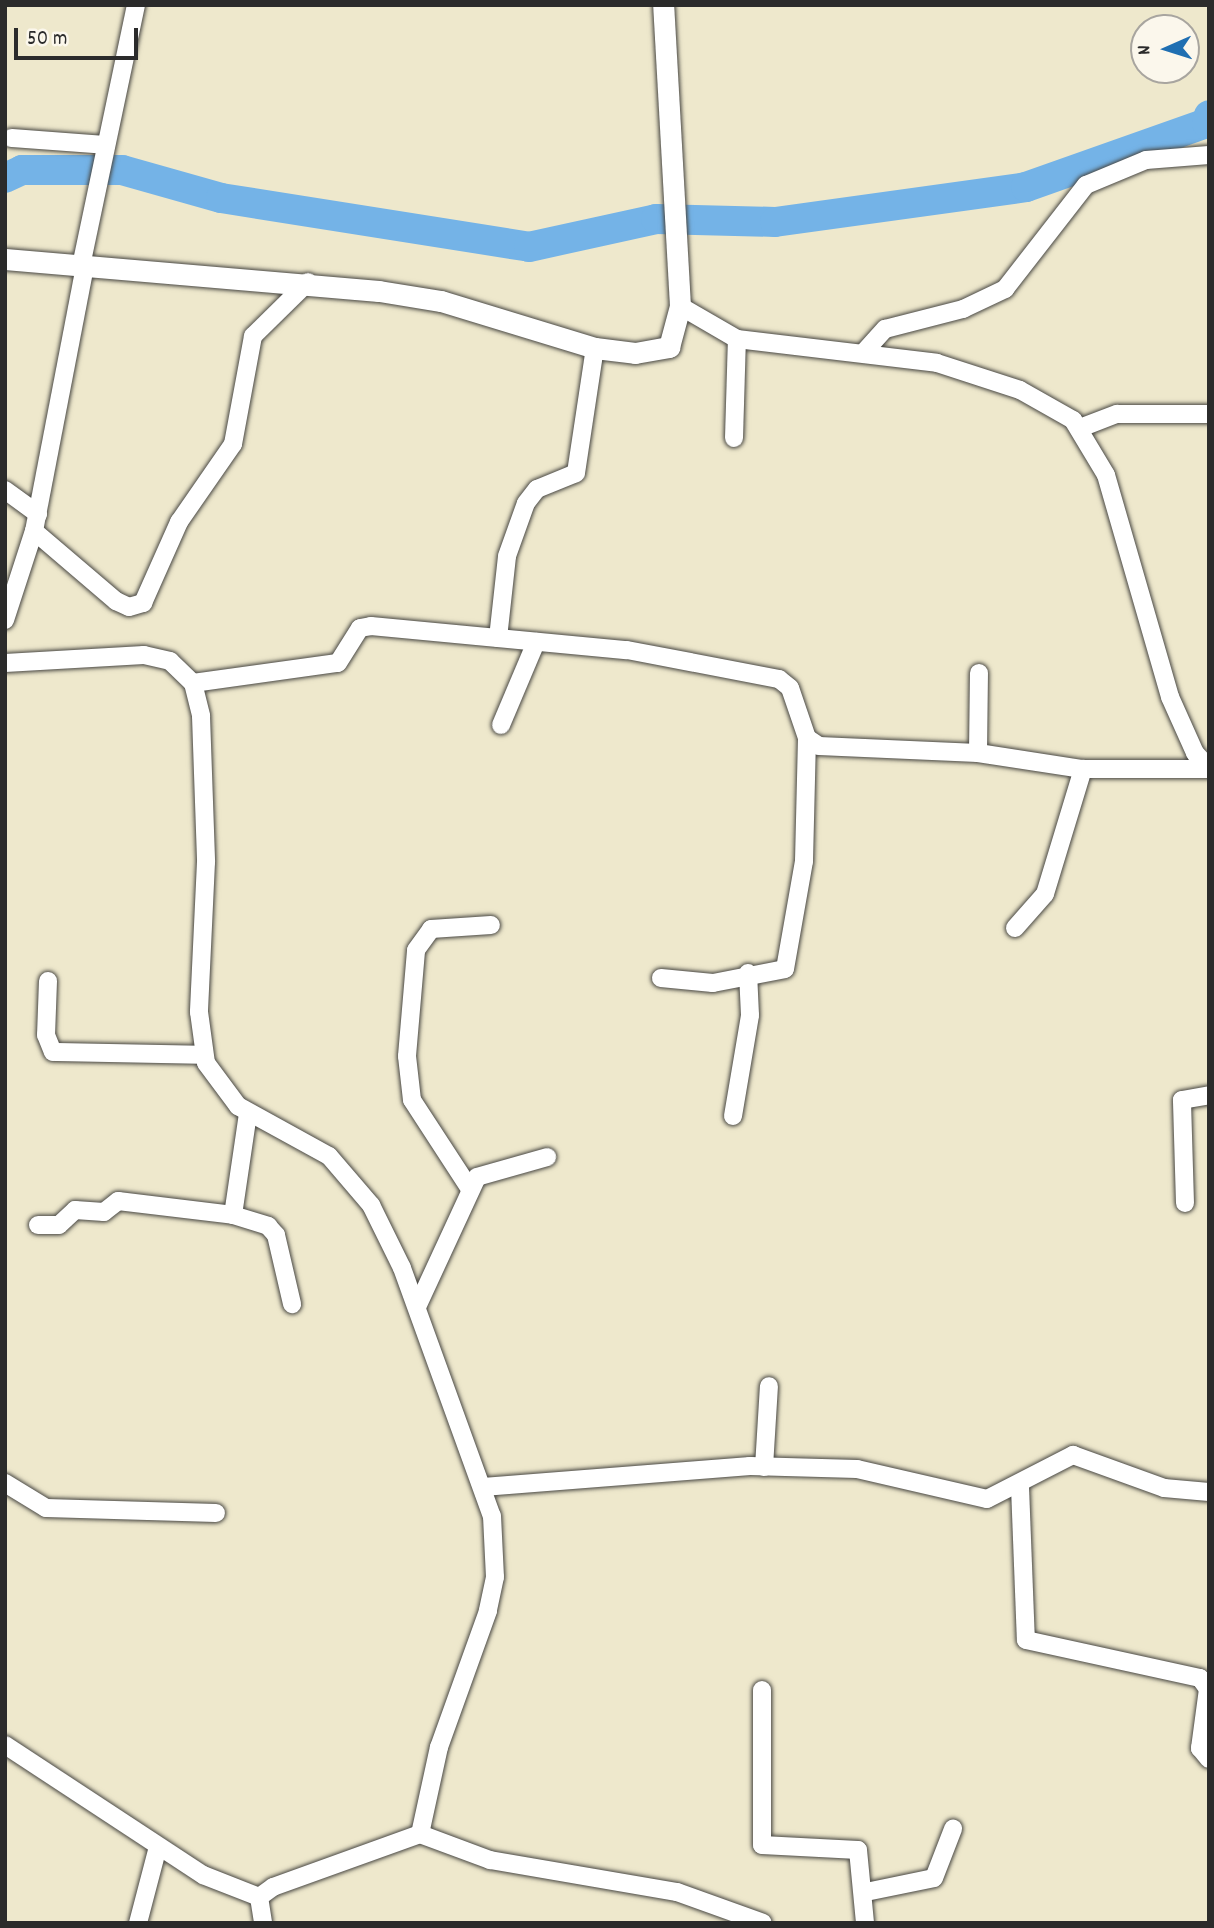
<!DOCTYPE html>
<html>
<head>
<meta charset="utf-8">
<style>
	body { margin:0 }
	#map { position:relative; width:1214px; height:1928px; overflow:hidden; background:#eee8cc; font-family:Dekko,sans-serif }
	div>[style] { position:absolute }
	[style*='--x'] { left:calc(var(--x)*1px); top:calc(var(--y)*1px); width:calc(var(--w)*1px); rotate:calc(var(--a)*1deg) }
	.river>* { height:30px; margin:-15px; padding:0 15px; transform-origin:15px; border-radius:15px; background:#74b3e7 }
	.roads { filter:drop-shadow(0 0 2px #484743) drop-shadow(0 0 2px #484743) }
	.minor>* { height:18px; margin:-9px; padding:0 9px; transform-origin:9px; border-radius:9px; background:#fff }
	.major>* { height:21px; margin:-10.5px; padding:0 10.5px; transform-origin:10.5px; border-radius:10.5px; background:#fff }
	span { translate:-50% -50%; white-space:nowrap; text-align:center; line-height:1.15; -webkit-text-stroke:7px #fbf7ec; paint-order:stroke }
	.frame { position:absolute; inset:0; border:7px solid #2b2b2b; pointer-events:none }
	.north { position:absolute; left:1130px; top:14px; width:70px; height:70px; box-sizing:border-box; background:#fbf7ec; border:2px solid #a8a59f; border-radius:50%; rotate:267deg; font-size:19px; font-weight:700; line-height:28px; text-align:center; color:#2b2b2b }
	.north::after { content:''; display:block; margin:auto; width:24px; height:32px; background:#1f6fb2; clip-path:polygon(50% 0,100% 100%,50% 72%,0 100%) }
	.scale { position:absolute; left:14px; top:28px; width:124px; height:32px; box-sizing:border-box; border:4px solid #2b2b2b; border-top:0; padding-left:9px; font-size:21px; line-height:24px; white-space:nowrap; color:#2b2b2b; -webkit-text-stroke:5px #fbf7ec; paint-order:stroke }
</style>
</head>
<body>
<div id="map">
	<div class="river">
		<div style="--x:5;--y:178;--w:19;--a:-25"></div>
		<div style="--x:22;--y:170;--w:100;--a:0"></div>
		<div style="--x:122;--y:170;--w:103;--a:15.8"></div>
		<div style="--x:221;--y:198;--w:312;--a:9"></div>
		<div style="--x:529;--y:247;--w:130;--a:-12.4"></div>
		<div style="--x:656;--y:219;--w:119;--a:1.4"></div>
		<div style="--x:775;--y:222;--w:253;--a:-7.9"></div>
		<div style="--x:1026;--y:187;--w:192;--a:-19.5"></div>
		<div style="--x:1207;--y:123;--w:8;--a:-76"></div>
	</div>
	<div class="roads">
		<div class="minor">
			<div style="--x:11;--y:138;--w:95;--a:4.2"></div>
			<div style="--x:81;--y:266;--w:267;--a:-78.1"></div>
			<div style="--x:680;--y:306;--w:66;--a:30.1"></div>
			<div style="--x:737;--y:339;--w:201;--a:6.8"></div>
			<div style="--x:937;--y:363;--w:87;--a:18"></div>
			<div style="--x:1020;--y:390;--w:61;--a:29.5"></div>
			<div style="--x:1073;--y:420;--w:64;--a:59"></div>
			<div style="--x:1106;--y:475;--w:231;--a:73.9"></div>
			<div style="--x:1170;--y:697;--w:61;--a:65.9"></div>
			<div style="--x:1195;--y:753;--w:21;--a:47"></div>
			<div style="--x:865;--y:351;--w:30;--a:-48"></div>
			<div style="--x:885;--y:329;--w:81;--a:-14.4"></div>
			<div style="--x:963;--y:309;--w:47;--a:-25.5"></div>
			<div style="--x:1005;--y:289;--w:132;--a:-52.1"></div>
			<div style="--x:1086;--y:185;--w:65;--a:-22.6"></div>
			<div style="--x:1146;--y:160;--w:63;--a:-4.5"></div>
			<div style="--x:1080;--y:428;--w:40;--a:-21"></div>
			<div style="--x:1117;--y:414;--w:92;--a:0"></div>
			<div style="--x:734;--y:438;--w:99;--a:-88.3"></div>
			<div style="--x:5;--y:490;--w:41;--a:36"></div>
			<div style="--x:34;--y:531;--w:108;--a:40.5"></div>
			<div style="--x:116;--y:601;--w:14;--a:25"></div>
			<div style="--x:129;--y:607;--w:15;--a:-16"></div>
			<div style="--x:143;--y:603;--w:89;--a:-66"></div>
			<div style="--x:179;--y:522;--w:95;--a:-55.3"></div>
			<div style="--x:233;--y:444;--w:110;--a:-79.5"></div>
			<div style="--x:253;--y:336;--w:77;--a:-44.5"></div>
			<div style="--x:5;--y:620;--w:94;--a:-72"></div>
			<div style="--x:34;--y:531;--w:270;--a:-79.1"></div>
			<div style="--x:498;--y:638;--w:82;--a:-83.7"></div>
			<div style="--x:507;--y:556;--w:56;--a:-70.3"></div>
			<div style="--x:526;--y:503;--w:18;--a:-52"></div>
			<div style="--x:537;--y:489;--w:42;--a:-22.3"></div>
			<div style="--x:576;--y:473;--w:126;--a:-81.4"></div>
			<div style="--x:5;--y:663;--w:139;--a:-3.3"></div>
			<div style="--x:144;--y:655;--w:27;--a:13"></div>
			<div style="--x:170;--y:661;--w:32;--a:44"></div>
			<div style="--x:193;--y:683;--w:34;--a:76"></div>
			<div style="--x:201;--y:716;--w:146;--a:88"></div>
			<div style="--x:206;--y:862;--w:150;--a:92.7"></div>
			<div style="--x:199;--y:1012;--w:51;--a:82.2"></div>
			<div style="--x:206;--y:1063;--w:54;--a:53.3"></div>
			<div style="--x:238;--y:1106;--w:104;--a:28.8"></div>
			<div style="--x:329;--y:1156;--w:65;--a:49.4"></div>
			<div style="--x:371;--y:1205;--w:70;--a:63.8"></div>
			<div style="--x:402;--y:1268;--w:264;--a:70.1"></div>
			<div style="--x:492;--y:1516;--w:61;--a:87.2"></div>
			<div style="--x:495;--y:1577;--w:35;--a:102"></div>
			<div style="--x:488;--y:1611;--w:145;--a:109.8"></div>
			<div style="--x:439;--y:1747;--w:89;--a:102.3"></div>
			<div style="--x:420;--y:1834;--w:156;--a:160.2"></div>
			<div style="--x:273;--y:1887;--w:17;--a:144"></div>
			<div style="--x:259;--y:1897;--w:26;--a:81"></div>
			<div style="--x:193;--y:683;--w:146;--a:-7.9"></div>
			<div style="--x:338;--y:663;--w:41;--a:-57.8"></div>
			<div style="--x:360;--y:628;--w:11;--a:-10"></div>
			<div style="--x:371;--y:626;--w:257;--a:5.4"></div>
			<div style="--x:627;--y:650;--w:155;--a:10.8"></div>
			<div style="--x:779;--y:679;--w:14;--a:39"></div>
			<div style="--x:790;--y:688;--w:53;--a:71.2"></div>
			<div style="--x:807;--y:738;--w:14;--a:34"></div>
			<div style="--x:819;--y:746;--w:159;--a:2.5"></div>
			<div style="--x:978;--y:753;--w:106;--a:8.7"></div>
			<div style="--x:1083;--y:769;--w:126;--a:0"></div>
			<div style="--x:501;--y:725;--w:90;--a:-67.1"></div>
			<div style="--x:978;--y:753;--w:80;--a:-89.3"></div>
			<div style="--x:1015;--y:928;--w:45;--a:-48.6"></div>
			<div style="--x:1045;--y:894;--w:131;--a:-73.1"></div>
			<div style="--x:661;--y:978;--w:52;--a:5.5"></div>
			<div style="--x:713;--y:983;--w:73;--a:-11"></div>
			<div style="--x:785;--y:969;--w:110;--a:-80"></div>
			<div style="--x:804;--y:861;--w:123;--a:-88.6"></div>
			<div style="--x:48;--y:981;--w:54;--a:92.1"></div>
			<div style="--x:46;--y:1035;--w:18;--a:68"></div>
			<div style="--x:53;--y:1052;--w:151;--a:1.1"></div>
			<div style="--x:733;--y:1116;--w:102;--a:-80.4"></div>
			<div style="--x:750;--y:1015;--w:42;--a:-92.7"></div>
			<div style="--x:470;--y:1189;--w:106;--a:-123.1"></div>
			<div style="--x:412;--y:1100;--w:44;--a:-96.5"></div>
			<div style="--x:407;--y:1056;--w:106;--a:-85.1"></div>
			<div style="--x:416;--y:950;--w:26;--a:-54"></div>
			<div style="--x:431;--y:929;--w:60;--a:-3.8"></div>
			<div style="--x:1185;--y:1203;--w:103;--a:-91.7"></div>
			<div style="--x:1182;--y:1100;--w:27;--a:-10"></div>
			<div style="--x:233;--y:1215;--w:37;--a:17"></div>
			<div style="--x:268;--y:1226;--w:12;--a:48"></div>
			<div style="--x:276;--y:1235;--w:71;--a:76.9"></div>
			<div style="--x:38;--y:1225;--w:21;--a:0"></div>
			<div style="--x:59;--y:1225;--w:22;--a:-43"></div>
			<div style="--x:75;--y:1210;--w:29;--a:4"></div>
			<div style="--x:104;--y:1212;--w:18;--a:-38"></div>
			<div style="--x:118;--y:1201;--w:116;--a:6.9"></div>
			<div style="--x:233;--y:1215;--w:102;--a:-81.6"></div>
			<div style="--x:417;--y:1307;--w:143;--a:-65.2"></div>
			<div style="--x:477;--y:1177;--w:73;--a:-15.9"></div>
			<div style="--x:764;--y:1467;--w:81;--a:-86.5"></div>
			<div style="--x:5;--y:1483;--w:48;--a:31.4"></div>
			<div style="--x:46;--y:1508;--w:170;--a:1.7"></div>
			<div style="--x:483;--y:1487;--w:268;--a:-4.5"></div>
			<div style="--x:750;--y:1466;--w:107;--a:1.6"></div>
			<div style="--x:857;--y:1469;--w:133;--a:13"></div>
			<div style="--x:987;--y:1499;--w:97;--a:-27.1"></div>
			<div style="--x:1073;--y:1455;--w:97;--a:19.9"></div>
			<div style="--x:1164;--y:1488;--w:45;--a:5.1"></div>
			<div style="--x:1020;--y:1487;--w:153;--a:87.8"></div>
			<div style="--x:1026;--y:1640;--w:178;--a:12.3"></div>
			<div style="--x:1200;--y:1678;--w:14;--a:54"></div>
			<div style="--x:1208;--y:1689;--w:60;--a:97.7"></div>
			<div style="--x:1200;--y:1748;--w:14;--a:51"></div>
			<div style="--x:762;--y:1690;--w:155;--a:90"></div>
			<div style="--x:762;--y:1845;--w:96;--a:3"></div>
			<div style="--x:858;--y:1850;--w:73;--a:84.5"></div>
			<div style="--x:5;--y:1745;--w:237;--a:33.3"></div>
			<div style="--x:203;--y:1875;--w:60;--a:21.4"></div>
			<div style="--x:420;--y:1834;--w:75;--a:20.4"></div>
			<div style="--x:490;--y:1860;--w:190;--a:9.7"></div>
			<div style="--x:677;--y:1892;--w:91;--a:19.8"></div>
			<div style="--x:866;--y:1892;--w:69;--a:-11.6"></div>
			<div style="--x:934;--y:1878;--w:53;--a:-68.8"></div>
			<div style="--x:138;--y:1923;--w:79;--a:-75.3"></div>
		</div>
		<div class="major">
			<div style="--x:5;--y:259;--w:375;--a:4.9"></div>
			<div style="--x:379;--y:291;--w:63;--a:9.2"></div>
			<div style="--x:441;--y:301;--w:161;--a:17"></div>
			<div style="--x:595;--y:348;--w:40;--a:7.1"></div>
			<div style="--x:635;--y:353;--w:35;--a:-10"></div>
			<div style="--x:669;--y:347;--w:42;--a:-75"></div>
			<div style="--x:680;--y:306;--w:301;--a:-93.2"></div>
		</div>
	</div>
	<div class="frame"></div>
	<div class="north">N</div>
	<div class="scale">50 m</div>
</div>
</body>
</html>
